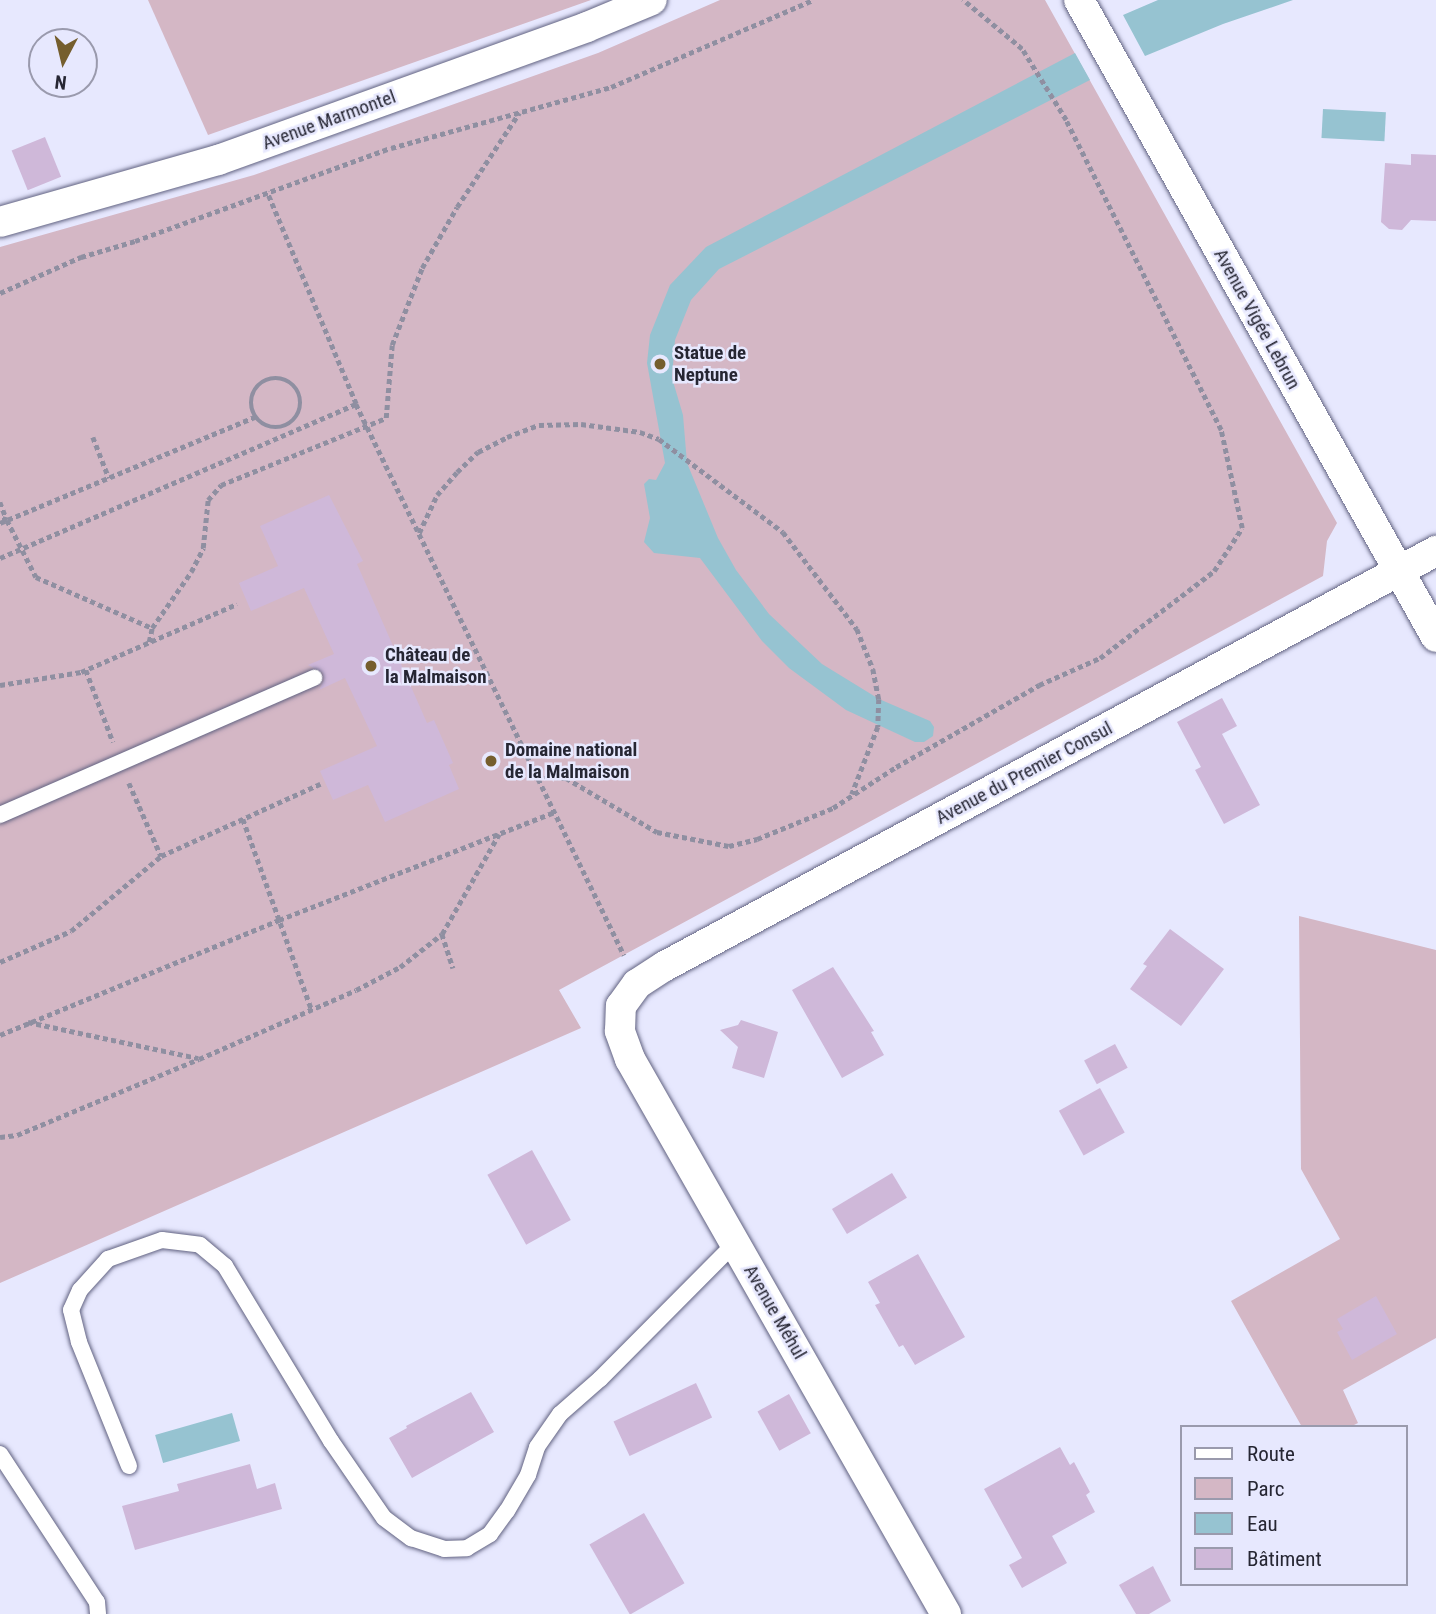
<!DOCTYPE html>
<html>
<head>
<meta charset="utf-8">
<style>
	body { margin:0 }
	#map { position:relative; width:1436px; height:1614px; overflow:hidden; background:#e7e8fe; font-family:"Roboto Condensed",sans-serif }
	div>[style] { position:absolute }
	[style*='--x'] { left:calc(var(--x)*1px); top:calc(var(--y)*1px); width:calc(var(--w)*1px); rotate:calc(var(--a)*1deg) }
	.green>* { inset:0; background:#d4b7c5 }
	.water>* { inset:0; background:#96c3d1; transform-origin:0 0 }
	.building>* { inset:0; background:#cfb8d9; transform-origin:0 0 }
	.path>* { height:4.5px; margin-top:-2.25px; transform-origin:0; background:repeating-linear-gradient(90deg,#8f8fa1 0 5px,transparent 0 8.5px) }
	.path>.ring { margin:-2.25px; padding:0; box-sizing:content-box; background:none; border:4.5px solid #8f8fa1; border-radius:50% }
	.roads { filter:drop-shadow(0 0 2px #616281) drop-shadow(0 0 2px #616281) }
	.lane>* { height:16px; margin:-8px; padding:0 8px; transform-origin:8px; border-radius:8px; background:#fff }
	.street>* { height:30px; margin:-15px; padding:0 15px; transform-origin:15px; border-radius:15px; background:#fff }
	.dots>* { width:19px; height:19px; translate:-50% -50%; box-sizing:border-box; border:4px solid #e7e8fe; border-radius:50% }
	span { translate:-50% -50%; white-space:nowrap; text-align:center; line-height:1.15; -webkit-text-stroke:5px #e7e8fe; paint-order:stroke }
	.street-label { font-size:19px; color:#262633 }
	.poi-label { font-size:19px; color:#262633; font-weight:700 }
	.left { translate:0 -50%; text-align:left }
	.legend { position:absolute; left:1180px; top:1425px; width:228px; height:161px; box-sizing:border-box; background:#e7e8fe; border:2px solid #9a9aad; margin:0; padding:9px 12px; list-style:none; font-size:21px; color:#262633 }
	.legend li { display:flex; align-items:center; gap:14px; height:35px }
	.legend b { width:35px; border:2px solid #9a9aad }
	.north { position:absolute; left:28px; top:28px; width:70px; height:70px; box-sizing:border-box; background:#e7e8fe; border:2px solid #9a9aad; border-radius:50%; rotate:187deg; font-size:19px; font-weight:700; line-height:28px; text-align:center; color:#262633 }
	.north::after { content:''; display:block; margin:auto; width:24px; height:32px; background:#755e2e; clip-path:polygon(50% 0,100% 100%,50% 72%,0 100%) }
</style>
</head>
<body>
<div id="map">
	<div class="green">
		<div style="clip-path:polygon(148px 0,591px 0,208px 135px)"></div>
		<div style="clip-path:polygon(720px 0,1045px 0,1337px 523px,1327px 541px,1323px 576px,559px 990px,581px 1028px,0 1283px,0 247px,254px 175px,598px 53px)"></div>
		<div style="clip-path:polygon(1299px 916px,1436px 950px,1436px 1338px,1343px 1390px,1358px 1423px,1350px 1427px,1302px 1427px,1231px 1301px,1340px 1239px,1301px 1169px)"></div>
	</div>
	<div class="water">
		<div style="clip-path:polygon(1158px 0,1293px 0,1223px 24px,1145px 56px,1123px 15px)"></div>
		<div style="clip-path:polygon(1075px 53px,1090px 80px,719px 269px,691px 300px,675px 340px,672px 378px,683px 415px,687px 463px,718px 538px,736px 570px,769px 614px,822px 664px,879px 699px,930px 721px,934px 727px,933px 736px,924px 742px,915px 742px,846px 710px,789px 668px,762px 641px,700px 558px,654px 553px,644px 542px,650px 518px,644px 484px,649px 479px,656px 480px,665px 463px,647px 363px,650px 335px,670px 285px,706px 247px)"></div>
		<div style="left:1323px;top:109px;width:63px;height:29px;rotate:3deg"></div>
		<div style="left:232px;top:1413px;width:29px;height:80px;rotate:74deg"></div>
	</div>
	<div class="building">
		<div style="left:45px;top:137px;width:43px;height:36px;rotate:68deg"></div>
		<div style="clip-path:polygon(1411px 154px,1436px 155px,1436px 221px,1411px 220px,1402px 230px,1389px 229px,1381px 222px,1385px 163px,1411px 165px)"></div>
		<div style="clip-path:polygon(329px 495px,363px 561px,357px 564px,427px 723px,434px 720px,453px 763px,449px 765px,459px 789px,385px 822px,368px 785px,333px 800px,320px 771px,377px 746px,345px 678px,319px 690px,324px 680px,323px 673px,308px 665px,334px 654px,304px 588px,251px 611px,239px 583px,278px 566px,260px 526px)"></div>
		<div style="clip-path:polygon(1222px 698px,1237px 726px,1222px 734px,1260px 805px,1224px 824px,1195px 770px,1201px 767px,1177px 722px)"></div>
		<div style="clip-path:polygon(1170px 929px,1224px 969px,1181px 1026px,1130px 989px,1147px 966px,1143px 964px)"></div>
		<div style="clip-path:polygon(833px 967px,874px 1031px,871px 1032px,884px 1055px,842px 1078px,792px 990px)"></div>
		<div style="clip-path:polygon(741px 1020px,778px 1032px,764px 1078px,732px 1068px,738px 1047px,720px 1030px,738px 1025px)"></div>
		<div style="left:1115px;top:1044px;width:27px;height:35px;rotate:62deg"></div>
		<div style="left:1100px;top:1088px;width:51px;height:47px;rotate:61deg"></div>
		<div style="left:532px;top:1150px;width:80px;height:51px;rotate:61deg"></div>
		<div style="left:892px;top:1173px;width:29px;height:70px;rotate:59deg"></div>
		<div style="clip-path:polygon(918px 1254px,965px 1337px,915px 1365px,903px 1345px,899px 1347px,875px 1305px,880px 1303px,868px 1282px)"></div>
		<div style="clip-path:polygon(1376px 1296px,1397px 1334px,1352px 1360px,1337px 1332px,1343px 1329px,1337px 1319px)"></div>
		<div style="left:696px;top:1383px;width:38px;height:91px;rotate:65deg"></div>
		<div style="clip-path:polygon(471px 1392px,494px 1432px,412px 1478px,389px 1438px,407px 1428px,406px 1426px)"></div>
		<div style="left:789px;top:1394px;width:45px;height:36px;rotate:61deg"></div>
		<div style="clip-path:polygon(1060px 1447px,1070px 1465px,1074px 1462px,1090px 1492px,1086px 1495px,1095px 1512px,1052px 1536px,1067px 1563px,1022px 1588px,1009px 1565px,1022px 1558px,984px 1489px)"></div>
		<div style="clip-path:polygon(250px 1464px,257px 1489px,275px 1483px,282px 1509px,135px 1550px,122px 1506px,179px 1491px,177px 1484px)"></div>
		<div style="left:644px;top:1513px;width:81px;height:63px;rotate:60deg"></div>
		<div style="clip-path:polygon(1153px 1566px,1171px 1601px,1149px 1614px,1136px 1614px,1119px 1585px)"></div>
	</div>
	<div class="path">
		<div style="--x:0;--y:293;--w:89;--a:-24"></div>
		<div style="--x:81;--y:257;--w:56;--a:-16.5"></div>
		<div style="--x:135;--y:241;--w:272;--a:-20"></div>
		<div style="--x:391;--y:148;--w:228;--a:-15.5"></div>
		<div style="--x:611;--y:87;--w:220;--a:-23.3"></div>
		<div class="ring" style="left:251px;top:378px;width:45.5px;height:45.5px"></div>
		<div style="--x:356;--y:404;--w:613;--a:64.06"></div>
		<div style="--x:93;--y:437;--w:44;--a:68.7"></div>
		<div style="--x:0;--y:502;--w:19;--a:69"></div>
		<div style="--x:7;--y:520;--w:7;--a:-164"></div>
		<div style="--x:7;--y:520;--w:64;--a:63"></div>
		<div style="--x:36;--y:577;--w:127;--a:23.7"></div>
		<div style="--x:0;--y:523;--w:276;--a:-22.6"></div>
		<div style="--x:419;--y:533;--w:42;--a:-64.7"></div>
		<div style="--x:437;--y:495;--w:30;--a:-49"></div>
		<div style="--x:457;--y:472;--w:29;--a:-44"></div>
		<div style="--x:478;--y:452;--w:33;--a:-27"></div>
		<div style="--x:507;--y:437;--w:34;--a:-21"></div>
		<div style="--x:539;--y:425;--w:42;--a:-1.4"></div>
		<div style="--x:581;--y:424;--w:60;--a:7.7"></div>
		<div style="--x:640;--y:432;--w:20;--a:20"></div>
		<div style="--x:659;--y:439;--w:155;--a:36.9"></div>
		<div style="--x:783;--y:532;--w:122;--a:52.7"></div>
		<div style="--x:857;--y:629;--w:43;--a:68.2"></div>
		<div style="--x:873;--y:669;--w:31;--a:79"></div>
		<div style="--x:879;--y:699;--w:28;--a:92"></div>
		<div style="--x:878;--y:727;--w:72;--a:111.2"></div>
		<div style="--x:0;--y:558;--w:388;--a:-23.4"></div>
		<div style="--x:356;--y:404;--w:230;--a:-112.8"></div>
		<div style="--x:149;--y:642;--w:14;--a:-78"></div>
		<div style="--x:152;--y:628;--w:68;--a:-55.1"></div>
		<div style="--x:191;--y:572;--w:27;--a:-63"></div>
		<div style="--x:203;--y:548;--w:48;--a:-84.1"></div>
		<div style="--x:208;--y:500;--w:20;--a:-49"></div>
		<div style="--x:221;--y:485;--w:178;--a:-22.1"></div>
		<div style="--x:386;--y:418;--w:73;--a:-85.3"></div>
		<div style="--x:392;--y:345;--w:83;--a:-68.7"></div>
		<div style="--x:422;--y:268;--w:70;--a:-60.2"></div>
		<div style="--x:457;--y:207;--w:113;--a:-56.6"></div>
		<div style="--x:86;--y:670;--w:77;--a:69.4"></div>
		<div style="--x:0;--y:685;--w:82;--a:-9.1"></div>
		<div style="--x:81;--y:672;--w:170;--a:-23.6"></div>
		<div style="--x:536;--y:775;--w:30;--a:6"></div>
		<div style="--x:566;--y:778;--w:106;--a:30.7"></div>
		<div style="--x:657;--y:832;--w:73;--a:11"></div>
		<div style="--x:729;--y:846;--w:29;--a:-14"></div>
		<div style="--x:757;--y:839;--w:82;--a:-22.2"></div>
		<div style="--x:833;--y:808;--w:75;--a:-33.1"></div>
		<div style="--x:896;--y:767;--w:165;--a:-29.8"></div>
		<div style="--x:1039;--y:685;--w:67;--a:-23.9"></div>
		<div style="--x:1100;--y:658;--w:143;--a:-37.3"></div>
		<div style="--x:1214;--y:571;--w:51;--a:-56.9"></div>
		<div style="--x:1242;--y:528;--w:100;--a:-102.1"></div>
		<div style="--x:1221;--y:430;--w:347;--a:-116.6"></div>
		<div style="--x:1066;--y:120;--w:84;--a:-121.8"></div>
		<div style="--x:1022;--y:49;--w:77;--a:-140.3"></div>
		<div style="--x:129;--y:783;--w:80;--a:66.3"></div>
		<div style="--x:243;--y:819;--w:201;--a:70.2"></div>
		<div style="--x:442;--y:934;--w:36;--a:72"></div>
		<div style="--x:0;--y:962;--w:77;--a:-23.6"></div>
		<div style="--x:71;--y:931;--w:117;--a:-39.8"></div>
		<div style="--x:161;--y:856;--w:175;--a:-24.4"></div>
		<div style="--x:28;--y:1022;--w:174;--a:12"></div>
		<div style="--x:0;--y:1035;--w:302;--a:-22.4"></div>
		<div style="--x:279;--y:920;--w:295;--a:-21.4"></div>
		<div style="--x:0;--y:1137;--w:17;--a:-7"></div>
		<div style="--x:17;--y:1135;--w:197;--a:-22.7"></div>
		<div style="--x:199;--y:1059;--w:171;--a:-23.7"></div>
		<div style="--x:356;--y:990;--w:50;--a:-27.6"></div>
		<div style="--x:400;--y:967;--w:53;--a:-38.2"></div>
		<div style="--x:442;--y:934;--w:115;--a:-60.3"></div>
	</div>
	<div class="roads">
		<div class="lane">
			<div style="--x:0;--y:815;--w:343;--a:-23.6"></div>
			<div style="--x:0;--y:1454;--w:177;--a:56.8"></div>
			<div style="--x:97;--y:1602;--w:12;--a:85"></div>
			<div style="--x:129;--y:1466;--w:134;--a:-112"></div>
			<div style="--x:79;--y:1342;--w:33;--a:-104"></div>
			<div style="--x:71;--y:1310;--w:22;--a:-66"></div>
			<div style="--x:80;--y:1290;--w:42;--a:-47.9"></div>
			<div style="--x:108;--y:1259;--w:57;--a:-19.4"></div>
			<div style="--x:162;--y:1240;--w:38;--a:7"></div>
			<div style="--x:200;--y:1245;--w:33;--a:40"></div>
			<div style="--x:225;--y:1266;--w:205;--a:58.8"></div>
			<div style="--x:331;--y:1441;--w:93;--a:55.5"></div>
			<div style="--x:384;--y:1518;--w:34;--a:37"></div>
			<div style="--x:411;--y:1538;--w:35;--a:18"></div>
			<div style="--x:444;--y:1549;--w:23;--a:-2"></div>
			<div style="--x:467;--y:1548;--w:27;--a:-31"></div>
			<div style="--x:490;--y:1534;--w:29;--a:-54"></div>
			<div style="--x:507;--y:1511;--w:42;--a:-59.7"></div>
			<div style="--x:528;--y:1475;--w:29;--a:-72"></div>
			<div style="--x:537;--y:1447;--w:40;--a:-55.1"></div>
			<div style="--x:560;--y:1414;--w:53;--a:-41.2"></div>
			<div style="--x:600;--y:1379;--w:192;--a:-45.2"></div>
		</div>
		<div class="street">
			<div style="--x:1079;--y:0;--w:730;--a:60.73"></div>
			<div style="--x:0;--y:222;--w:227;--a:-15.9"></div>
			<div style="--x:218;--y:160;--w:392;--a:-19.8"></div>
			<div style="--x:587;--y:27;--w:70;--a:-22.6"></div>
			<div style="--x:946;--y:1614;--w:639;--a:-119.66"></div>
			<div style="--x:630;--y:1059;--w:30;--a:-110"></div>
			<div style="--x:620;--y:1031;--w:25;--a:-88"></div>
			<div style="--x:621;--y:1006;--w:27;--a:-54"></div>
			<div style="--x:637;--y:984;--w:33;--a:-33"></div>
			<div style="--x:665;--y:966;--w:876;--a:-28.29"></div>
		</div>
	</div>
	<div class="dots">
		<div style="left:660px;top:364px;background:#755e2e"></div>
		<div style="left:371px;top:666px;background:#755e2e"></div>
		<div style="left:491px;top:761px;background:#755e2e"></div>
	</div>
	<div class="street-label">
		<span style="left:329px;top:120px;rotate:-20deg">Avenue Marmontel</span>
		<span style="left:1257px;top:319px;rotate:61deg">Avenue Vigée Lebrun</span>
		<span style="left:1024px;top:773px;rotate:-28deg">Avenue du Premier Consul</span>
		<span style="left:775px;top:1312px;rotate:60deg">Avenue Méhul</span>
	</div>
	<div class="poi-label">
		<span class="left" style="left:674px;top:364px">Statue de<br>Neptune</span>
		<span class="left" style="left:385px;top:666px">Château de<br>la Malmaison</span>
		<span class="left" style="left:505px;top:761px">Domaine national<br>de la Malmaison</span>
	</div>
	<ul class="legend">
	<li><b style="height:9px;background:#fff"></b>Route</li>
	<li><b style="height:19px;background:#d4b7c5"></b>Parc</li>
	<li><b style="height:19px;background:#96c3d1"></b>Eau</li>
	<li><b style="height:19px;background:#cfb8d9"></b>Bâtiment</li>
	</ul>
	<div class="north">N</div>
</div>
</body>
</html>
